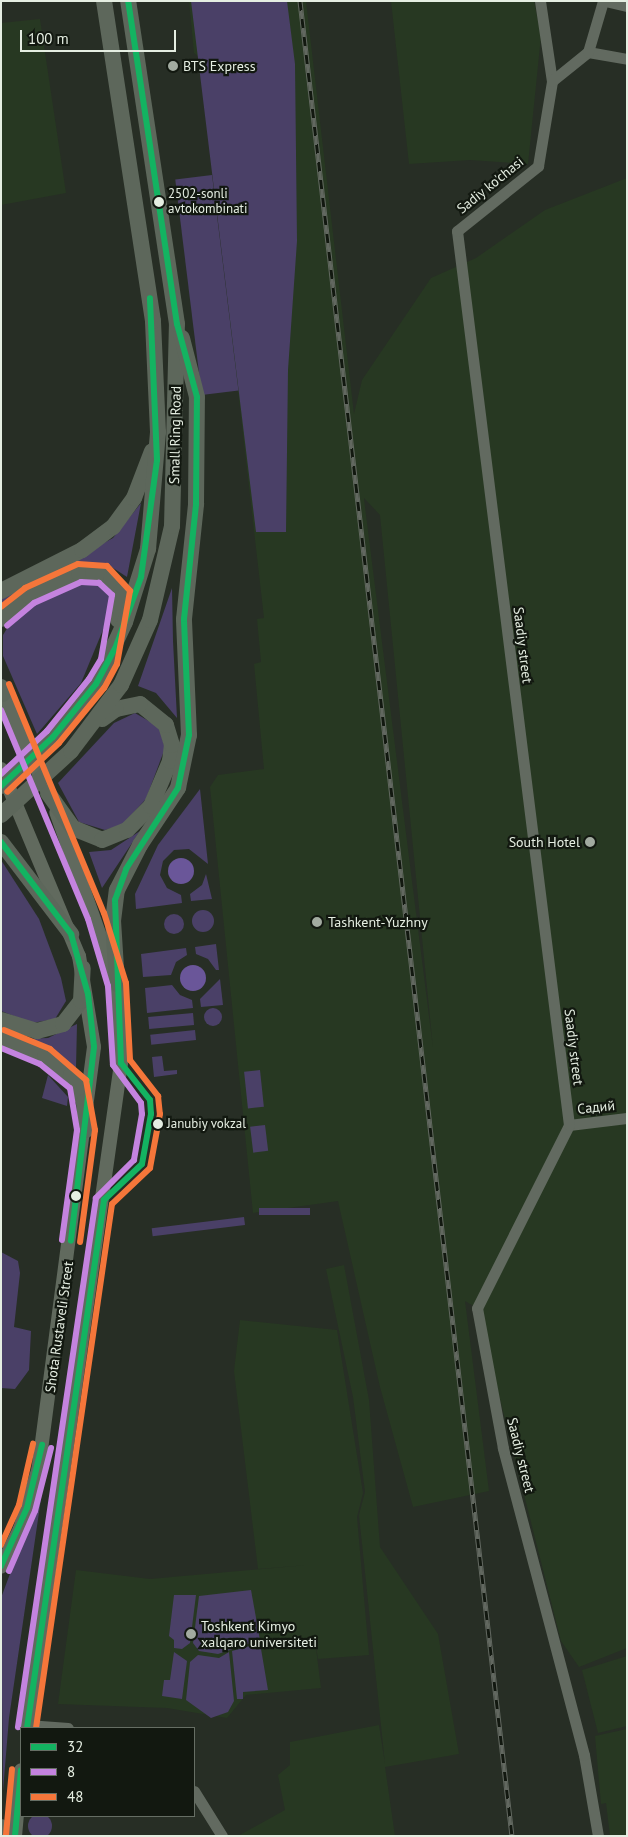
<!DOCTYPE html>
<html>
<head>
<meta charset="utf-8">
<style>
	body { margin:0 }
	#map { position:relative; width:628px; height:1837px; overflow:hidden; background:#272e25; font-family:"PT Sans",sans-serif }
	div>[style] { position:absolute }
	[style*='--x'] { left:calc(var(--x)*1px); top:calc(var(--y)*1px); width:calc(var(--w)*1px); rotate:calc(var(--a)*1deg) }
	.built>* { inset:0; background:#273822 }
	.green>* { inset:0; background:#4a4067; transform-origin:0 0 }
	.round { border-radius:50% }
	.water>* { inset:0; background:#6a5699 }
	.minor>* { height:11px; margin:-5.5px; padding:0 5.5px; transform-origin:5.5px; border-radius:5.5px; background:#626a60 }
	.major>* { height:14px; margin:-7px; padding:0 7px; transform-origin:7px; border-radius:7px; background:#616a5e }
	.highway>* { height:16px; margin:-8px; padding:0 8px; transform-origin:8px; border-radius:8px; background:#5d675b }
	.rail>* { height:5px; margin-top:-2.5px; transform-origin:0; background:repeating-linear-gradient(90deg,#121810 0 9px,#626860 0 18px); box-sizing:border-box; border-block:1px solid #626860 }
	.bus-1>* { height:6px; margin:-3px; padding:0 3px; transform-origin:3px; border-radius:3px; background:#13b361 }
	.bus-2>* { height:6px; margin:-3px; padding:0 3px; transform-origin:3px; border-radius:3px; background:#c483df }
	.bus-3>* { height:6px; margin:-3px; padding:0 3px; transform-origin:3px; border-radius:3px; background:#f5763a }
	.dots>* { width:14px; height:14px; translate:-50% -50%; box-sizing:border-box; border:2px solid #121810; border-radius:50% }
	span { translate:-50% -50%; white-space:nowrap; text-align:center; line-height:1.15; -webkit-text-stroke:4.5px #121810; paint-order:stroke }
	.bus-label { font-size:13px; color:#e5eee2 }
	.left { translate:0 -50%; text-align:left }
	.poi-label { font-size:14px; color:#e5eee2 }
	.right { translate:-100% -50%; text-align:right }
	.street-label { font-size:14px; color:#e5eee2 }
	.frame { position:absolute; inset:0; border:2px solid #e5eee2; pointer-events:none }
	.legend { position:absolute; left:20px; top:1727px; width:175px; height:90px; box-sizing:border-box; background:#121810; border:1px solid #666e64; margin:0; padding:6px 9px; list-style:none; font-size:15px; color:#e5eee2 }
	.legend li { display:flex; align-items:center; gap:10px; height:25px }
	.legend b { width:25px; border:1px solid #666e64 }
	.scale { position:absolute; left:20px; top:30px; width:156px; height:22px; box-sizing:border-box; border:2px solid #e5eee2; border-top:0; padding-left:6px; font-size:15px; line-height:18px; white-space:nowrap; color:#e5eee2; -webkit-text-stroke:4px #121810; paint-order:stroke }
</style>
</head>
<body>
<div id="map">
	<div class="built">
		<div style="clip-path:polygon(evenodd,189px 1px,306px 1px,354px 414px,362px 380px,431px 278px,476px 258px,545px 210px,627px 178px,627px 1648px,579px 1667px,561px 1641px,477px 1308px,465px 1301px,489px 1491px,413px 1507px,380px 1387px,338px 1201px,253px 1213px,210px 787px,218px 775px,264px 769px,254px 664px,261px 662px,257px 619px,264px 618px,200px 58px,194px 53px,189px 1px,364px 498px,380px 515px,433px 1048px,364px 499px,364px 498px)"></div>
		<div style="clip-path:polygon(391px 1px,534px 1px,541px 36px,528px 164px,470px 160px,409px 164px)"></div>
		<div style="clip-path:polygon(40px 19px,66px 193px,1px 205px,1px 23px)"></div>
		<div style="clip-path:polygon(344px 1265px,369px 1400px,380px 1547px,438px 1634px,459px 1754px,385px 1767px,395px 1836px,238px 1836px,285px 1810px,278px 1775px,290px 1765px,290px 1742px,379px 1725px,385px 1764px,359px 1515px,365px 1492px,353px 1397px,326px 1269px)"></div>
		<div style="clip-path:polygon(240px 1320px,337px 1330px,363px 1493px,357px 1517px,369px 1655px,318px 1659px,314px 1633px,321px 1688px,246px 1695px,227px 1718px,167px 1708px,58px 1704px,76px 1570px,150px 1579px,308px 1565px,258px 1569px,234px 1371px)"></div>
		<div style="clip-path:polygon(627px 1656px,627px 1726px,598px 1733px,582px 1670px)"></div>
		<div style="clip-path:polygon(627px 1729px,627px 1836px,610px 1836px,606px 1803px,601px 1804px,595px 1736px)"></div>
	</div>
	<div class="green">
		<div style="clip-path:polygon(191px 1px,287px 1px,295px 64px,297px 241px,288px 370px,286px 532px,256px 532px)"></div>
		<div style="left:212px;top:175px;width:217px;height:37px;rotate:83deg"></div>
		<div style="clip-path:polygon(141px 503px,127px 577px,107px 564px,82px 563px,1px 603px,1px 599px,113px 538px)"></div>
		<div style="clip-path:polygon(85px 580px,108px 587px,112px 608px,81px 683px,37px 734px,3px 656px,3px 635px,19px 609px)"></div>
		<div style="clip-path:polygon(172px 588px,173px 641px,177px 718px,156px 693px,138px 686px)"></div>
		<div style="clip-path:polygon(135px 713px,159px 727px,165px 748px,146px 799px,122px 825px,105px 830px,79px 822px,58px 783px,114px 723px)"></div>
		<div style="clip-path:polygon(200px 789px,208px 864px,189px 849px,174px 850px,163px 861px,160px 875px,167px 888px,181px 895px,182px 903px,136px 909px,135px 894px,158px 845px)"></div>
		<div style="clip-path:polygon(140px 831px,102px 888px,89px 852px,111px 850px)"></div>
		<div style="clip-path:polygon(1px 860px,39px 919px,61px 978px,66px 1001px,55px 1019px,32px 1023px,1px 1011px)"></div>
		<div style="clip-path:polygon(206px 874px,212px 899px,191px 901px,190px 894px,202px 885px)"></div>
		<div class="round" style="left:192px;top:910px;width:22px;height:22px"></div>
		<div class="round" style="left:164px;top:914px;width:20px;height:20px"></div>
		<div style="clip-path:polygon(216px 944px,219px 970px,216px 970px,208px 959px,196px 954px,195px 947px)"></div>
		<div style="clip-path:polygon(186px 948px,187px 955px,176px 962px,171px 975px,143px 977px,141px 954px)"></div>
		<div style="clip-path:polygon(220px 979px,223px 1005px,201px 1007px,200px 999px)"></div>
		<div style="clip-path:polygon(172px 985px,180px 995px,192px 1000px,193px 1008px,147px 1013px,145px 988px)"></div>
		<div class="round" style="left:204px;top:1008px;width:18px;height:18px"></div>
		<div style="left:193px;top:1013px;width:12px;height:45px;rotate:85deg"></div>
		<div style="clip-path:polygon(77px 1024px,76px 1068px,54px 1051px,24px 1039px,48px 1038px)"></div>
		<div style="left:195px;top:1030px;width:10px;height:45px;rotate:84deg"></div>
		<div style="clip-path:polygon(162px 1056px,164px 1071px,177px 1070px,177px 1074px,154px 1077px,152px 1057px)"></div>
		<div style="left:260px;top:1070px;width:37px;height:16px;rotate:84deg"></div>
		<div style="clip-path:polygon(48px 1075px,68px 1097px,67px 1106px,42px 1098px)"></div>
		<div style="left:265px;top:1125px;width:26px;height:15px;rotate:83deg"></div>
		<div style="left:310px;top:1208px;width:7px;height:51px;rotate:90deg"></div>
		<div style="left:244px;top:1217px;width:8px;height:93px;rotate:83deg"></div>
		<div style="clip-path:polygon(1px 1252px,18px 1261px,20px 1273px,14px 1327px,31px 1331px,29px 1370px,15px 1389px,1px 1388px)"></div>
		<div style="clip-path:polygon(43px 1485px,9px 1718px,3px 1791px,1px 1598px)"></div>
		<div style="clip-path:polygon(251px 1590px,260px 1640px,218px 1654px,199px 1651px,193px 1643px,199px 1596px)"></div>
		<div style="clip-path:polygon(174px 1595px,196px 1595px,190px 1643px,182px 1649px,174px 1648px,174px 1640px,169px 1636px)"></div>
		<div style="clip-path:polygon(260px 1643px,268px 1690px,243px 1692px,243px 1699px,237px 1699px,232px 1651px)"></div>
		<div style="clip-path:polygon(174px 1652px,187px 1661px,182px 1699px,162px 1696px,164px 1680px,170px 1680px)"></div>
		<div style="clip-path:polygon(229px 1652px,234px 1701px,228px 1712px,211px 1718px,186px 1700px,190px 1662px,198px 1655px,219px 1658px)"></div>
		<div class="round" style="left:28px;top:1814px;width:24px;height:24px"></div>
	</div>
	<div class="water">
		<div class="round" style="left:168px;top:858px;width:26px;height:26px"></div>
		<div class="round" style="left:180px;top:965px;width:26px;height:26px"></div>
	</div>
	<div class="minor">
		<div style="--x:540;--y:1;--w:81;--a:81.5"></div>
		<div style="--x:605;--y:1;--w:23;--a:13"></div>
		<div style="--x:588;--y:52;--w:40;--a:10"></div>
		<div style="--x:569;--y:1125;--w:58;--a:-6.9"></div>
		<div style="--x:27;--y:1725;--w:41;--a:4.2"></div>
		<div style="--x:194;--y:1791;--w:53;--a:58.1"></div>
		<div style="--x:598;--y:1836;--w:82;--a:-99.8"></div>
		<div style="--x:584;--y:1755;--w:318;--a:-104.8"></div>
		<div style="--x:503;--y:1448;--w:142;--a:-100.5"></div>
		<div style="--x:477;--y:1308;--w:205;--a:-63.3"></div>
		<div style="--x:569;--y:1125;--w:901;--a:-97.14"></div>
		<div style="--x:457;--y:231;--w:104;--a:-38.7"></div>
		<div style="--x:538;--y:166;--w:86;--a:-80.6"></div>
		<div style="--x:552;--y:81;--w:46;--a:-38.9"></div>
		<div style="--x:588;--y:52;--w:53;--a:-73.6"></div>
	</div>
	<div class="major">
		<div style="--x:1;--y:690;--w:107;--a:65.6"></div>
		<div style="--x:1;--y:769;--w:203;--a:67.4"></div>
		<div style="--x:79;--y:956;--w:92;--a:80.6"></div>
		<div style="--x:94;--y:1047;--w:424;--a:97.5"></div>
		<div style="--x:39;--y:1467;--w:65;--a:107"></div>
		<div style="--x:20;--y:1529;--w:42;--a:116.6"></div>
		<div style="--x:27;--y:1728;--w:672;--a:-81.95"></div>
		<div style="--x:121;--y:1063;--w:79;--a:-92.9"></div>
		<div style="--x:117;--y:984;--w:182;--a:-109.5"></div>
		<div style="--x:1;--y:1826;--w:11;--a:68"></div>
		<div style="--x:15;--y:1836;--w:66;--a:-84.8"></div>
	</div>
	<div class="highway">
		<div style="--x:1;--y:591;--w:91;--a:-26.8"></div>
		<div style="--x:82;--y:550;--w:39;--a:-37"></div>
		<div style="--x:113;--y:527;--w:36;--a:-54"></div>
		<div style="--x:134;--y:498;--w:50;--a:-69"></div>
		<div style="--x:1;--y:619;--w:36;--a:-39"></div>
		<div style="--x:29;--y:596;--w:55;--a:-24.7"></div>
		<div style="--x:79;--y:573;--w:14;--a:-4"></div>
		<div style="--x:93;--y:572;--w:19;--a:21"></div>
		<div style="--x:111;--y:579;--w:16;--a:52"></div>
		<div style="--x:121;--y:592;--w:28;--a:96"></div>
		<div style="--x:1;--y:687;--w:7;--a:74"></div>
		<div style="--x:1;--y:786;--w:71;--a:-43.3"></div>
		<div style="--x:53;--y:737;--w:68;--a:-50.9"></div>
		<div style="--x:96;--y:684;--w:68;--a:-64.9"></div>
		<div style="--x:125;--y:622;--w:77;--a:-72.5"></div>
		<div style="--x:148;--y:549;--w:117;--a:-85.1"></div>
		<div style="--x:158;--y:432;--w:111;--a:-92.6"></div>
		<div style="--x:153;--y:321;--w:324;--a:-98.7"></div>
		<div style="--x:48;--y:793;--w:43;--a:54.5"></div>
		<div style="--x:73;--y:828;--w:31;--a:22"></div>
		<div style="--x:102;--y:840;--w:27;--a:-22"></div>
		<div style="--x:127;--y:830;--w:34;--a:-45"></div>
		<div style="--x:151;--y:806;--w:49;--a:-67.1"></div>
		<div style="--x:170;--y:761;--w:16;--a:-83"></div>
		<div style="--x:172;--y:745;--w:21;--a:-107"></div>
		<div style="--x:166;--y:725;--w:33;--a:-141"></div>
		<div style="--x:140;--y:704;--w:25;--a:168"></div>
		<div style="--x:116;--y:709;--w:17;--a:144"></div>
		<div style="--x:1;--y:815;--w:95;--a:-42.4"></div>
		<div style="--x:71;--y:751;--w:83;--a:-52.9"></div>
		<div style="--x:121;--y:685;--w:71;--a:-66"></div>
		<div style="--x:150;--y:620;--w:97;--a:-76.8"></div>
		<div style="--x:172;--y:526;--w:202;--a:-88.6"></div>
		<div style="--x:177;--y:324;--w:327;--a:-98.6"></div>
		<div style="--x:1;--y:842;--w:116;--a:52.7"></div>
		<div style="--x:117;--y:984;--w:63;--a:-93.6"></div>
		<div style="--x:113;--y:921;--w:31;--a:-83"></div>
		<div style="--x:117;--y:890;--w:51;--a:-62.9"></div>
		<div style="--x:140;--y:845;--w:69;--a:-56.3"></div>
		<div style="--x:178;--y:788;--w:54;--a:-78.3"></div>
		<div style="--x:189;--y:735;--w:116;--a:-92.5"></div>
		<div style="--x:184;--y:619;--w:116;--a:-84"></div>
		<div style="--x:196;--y:504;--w:107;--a:-89.5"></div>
		<div style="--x:197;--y:397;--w:61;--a:-104.3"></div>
		<div style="--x:1;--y:1020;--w:38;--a:17"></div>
		<div style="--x:37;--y:1031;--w:27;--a:-15"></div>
		<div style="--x:63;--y:1024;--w:29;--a:-52"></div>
		<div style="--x:81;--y:1001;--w:33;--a:-87"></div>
		<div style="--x:1;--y:1038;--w:48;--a:22.2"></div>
		<div style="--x:45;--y:1056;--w:32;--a:36"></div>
		<div style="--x:71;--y:1075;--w:30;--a:64"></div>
		<div style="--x:84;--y:1102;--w:28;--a:86"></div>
	</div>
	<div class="rail">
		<div style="--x:300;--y:1;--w:1847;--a:83.41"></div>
	</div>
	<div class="bus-1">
		<div style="--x:1;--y:786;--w:71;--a:-43.3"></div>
		<div style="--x:53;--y:737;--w:68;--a:-50.9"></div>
		<div style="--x:96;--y:684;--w:40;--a:-62"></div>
		<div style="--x:115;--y:649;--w:77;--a:-70.1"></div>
		<div style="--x:141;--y:577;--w:118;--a:-82.2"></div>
		<div style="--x:157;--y:460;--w:162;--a:-92.5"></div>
		<div style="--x:1;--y:842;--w:116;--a:52.7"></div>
		<div style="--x:71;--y:934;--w:62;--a:74.2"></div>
		<div style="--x:88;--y:994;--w:53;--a:83.5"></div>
		<div style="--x:94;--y:1047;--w:195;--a:96.8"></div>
		<div style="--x:1;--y:1566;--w:64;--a:-65.9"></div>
		<div style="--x:27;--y:1508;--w:65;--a:-76.6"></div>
		<div style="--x:27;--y:1728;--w:534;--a:-81.7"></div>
		<div style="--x:104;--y:1200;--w:52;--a:-43.5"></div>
		<div style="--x:142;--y:1164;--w:51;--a:-79.8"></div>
		<div style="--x:151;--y:1114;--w:14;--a:-94"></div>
		<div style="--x:150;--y:1100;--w:47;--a:-128.1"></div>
		<div style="--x:121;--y:1063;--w:163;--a:-92.1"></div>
		<div style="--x:115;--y:900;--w:33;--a:-70"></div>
		<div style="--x:126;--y:869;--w:96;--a:-57.3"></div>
		<div style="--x:178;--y:788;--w:54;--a:-78.3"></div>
		<div style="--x:189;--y:735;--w:116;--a:-92.5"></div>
		<div style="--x:184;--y:619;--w:116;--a:-84"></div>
		<div style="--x:196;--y:504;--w:107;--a:-89.5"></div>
		<div style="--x:197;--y:397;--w:76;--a:-105.3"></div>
		<div style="--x:177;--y:324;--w:327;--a:-98.6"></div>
		<div style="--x:15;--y:1836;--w:66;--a:-84.8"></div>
	</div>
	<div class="bus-2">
		<div style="--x:1;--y:710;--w:226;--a:67.4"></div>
		<div style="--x:88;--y:919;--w:70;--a:73.4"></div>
		<div style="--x:108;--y:986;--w:79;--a:86.4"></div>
		<div style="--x:113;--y:1065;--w:47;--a:53.6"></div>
		<div style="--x:141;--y:1103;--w:11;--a:85"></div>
		<div style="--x:142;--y:1114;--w:47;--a:99.9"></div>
		<div style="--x:134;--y:1160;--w:54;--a:135"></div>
		<div style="--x:96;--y:1198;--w:535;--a:98.39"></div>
		<div style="--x:1;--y:774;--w:63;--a:-43.1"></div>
		<div style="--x:47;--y:731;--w:67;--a:-51.1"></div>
		<div style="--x:89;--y:679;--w:23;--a:-59"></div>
		<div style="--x:101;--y:659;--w:65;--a:-80.2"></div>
		<div style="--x:112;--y:595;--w:18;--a:-137"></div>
		<div style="--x:99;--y:583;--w:18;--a:-177"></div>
		<div style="--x:81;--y:582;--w:51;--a:155.9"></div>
		<div style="--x:34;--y:603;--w:35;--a:140"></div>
		<div style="--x:1;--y:1048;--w:42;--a:22.3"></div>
		<div style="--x:40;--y:1064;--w:38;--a:39"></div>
		<div style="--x:70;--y:1088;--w:43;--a:80.5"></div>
		<div style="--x:77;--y:1130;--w:111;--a:97.8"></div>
		<div style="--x:9;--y:1571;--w:65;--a:-66.6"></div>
		<div style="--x:35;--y:1511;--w:65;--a:-75.7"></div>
	</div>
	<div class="bus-3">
		<div style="--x:1;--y:607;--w:31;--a:-38"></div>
		<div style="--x:25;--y:588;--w:58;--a:-24.4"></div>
		<div style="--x:78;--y:564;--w:29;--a:4"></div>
		<div style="--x:107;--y:566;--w:34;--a:47"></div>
		<div style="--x:130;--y:591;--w:74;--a:100.1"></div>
		<div style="--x:117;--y:664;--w:27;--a:118"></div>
		<div style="--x:104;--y:688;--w:71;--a:129.3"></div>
		<div style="--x:59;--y:743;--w:71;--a:136.7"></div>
		<div style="--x:9;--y:684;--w:248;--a:67.5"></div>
		<div style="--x:104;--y:913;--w:73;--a:72.6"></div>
		<div style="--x:126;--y:983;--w:77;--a:87"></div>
		<div style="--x:130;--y:1060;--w:46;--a:52.1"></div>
		<div style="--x:158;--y:1096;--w:18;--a:84"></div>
		<div style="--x:160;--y:1114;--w:55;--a:100.5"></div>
		<div style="--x:150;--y:1168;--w:52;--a:136.5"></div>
		<div style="--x:112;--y:1204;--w:529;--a:98.25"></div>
		<div style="--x:4;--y:1030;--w:50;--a:22.4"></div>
		<div style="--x:50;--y:1049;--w:48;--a:40.7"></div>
		<div style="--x:86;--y:1080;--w:51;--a:79.8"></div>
		<div style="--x:95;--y:1130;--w:113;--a:97.6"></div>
		<div style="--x:1;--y:1545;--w:44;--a:-65.8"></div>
		<div style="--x:19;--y:1505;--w:63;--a:-77.1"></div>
		<div style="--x:6;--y:1835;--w:66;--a:-84.8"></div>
	</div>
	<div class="dots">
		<div style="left:173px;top:66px;background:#a2aba0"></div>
		<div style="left:159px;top:202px;background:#e5eee2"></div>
		<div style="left:590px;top:842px;background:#a2aba0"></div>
		<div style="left:317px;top:922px;background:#a2aba0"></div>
		<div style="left:158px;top:1124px;background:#e5eee2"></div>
		<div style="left:76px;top:1196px;background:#e5eee2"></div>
		<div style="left:191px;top:1634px;background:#a2aba0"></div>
	</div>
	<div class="bus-label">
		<span class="left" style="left:168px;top:202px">2502-sonli<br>avtokombinati</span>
		<span class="left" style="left:167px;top:1124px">Janubiy vokzal</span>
	</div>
	<div class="poi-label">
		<span class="left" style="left:183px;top:66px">BTS Express</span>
		<span class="right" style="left:580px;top:842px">South Hotel</span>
		<span class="left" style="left:328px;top:922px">Tashkent-Yuzhny</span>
		<span class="left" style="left:201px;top:1634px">Toshkent Kimyo<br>xalqaro universiteti</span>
	</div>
	<div class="street-label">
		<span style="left:490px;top:185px;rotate:-39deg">Sadiy ko'chasi</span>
		<span style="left:175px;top:435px;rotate:-89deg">Small Ring Road</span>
		<span style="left:523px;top:645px;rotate:83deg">Saadiy street</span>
		<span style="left:574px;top:1047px;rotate:83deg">Saadiy street</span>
		<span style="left:596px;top:1107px;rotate:-6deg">Садий</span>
		<span style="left:59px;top:1327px;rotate:-82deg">Shota Rustaveli Street</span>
		<span style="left:521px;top:1455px;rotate:76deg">Saadiy street</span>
	</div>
	<div class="frame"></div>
	<ul class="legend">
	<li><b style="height:6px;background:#13b361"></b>32</li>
	<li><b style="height:6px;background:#c483df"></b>8</li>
	<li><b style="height:6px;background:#f5763a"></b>48</li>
	</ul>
	<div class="scale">100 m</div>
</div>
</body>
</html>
